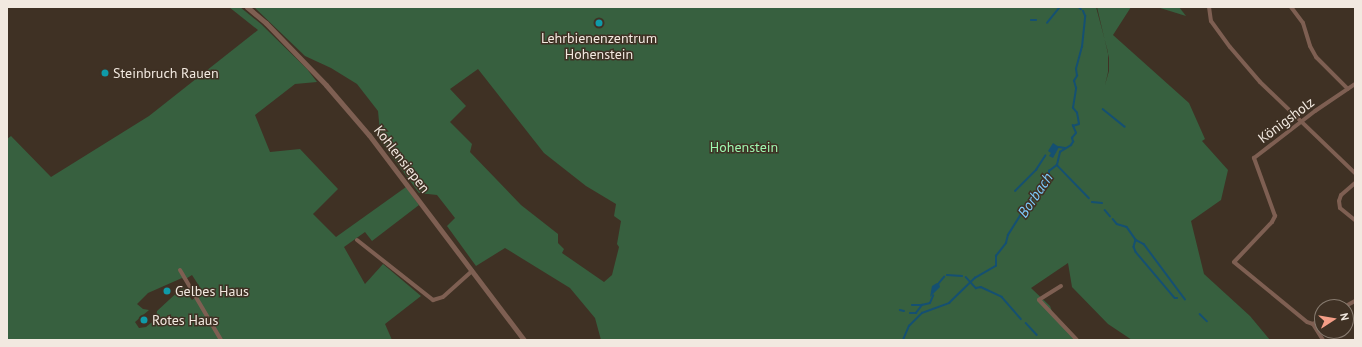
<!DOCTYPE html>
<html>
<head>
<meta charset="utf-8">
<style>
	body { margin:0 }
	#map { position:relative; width:1362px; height:347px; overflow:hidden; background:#3f3124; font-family:"PT Sans",sans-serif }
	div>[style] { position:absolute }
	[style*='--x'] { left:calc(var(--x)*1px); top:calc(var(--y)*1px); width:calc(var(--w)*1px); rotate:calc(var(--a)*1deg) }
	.green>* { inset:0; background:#37603f }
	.water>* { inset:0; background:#155072 }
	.stream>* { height:1.5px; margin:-0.75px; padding:0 0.75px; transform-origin:0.75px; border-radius:0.75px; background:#155072 }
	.minor>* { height:4px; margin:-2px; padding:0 2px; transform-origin:2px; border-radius:2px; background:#7e5f52 }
	.tertiary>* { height:5px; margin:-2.5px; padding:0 2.5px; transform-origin:2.5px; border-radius:2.5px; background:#7e5f52 }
	.dots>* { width:11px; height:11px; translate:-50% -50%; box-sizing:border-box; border:2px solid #3f3124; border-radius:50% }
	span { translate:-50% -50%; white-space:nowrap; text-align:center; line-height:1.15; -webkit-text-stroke:3px #3f3124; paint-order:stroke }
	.poi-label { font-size:14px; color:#f2e9e0 }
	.left { translate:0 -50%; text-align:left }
	.street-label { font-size:14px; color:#f2e9e0 }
	.park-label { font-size:14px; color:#9ef8b0 }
	.water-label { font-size:15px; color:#7eccfe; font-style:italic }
	.frame { position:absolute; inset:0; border:8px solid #f2e9e0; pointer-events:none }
	.north { position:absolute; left:1314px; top:299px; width:40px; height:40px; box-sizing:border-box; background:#3f3124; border:1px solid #877b6f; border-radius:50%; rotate:78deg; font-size:11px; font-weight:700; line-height:16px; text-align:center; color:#f2e9e0 }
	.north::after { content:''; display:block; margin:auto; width:14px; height:18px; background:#f49e87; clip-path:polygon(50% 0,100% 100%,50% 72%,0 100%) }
</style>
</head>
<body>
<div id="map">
	<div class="green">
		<div style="clip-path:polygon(evenodd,229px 7px,240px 7px,261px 24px,307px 69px,317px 82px,295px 84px,255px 115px,270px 152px,300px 149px,338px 189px,313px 214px,336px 237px,406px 187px,419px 205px,372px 241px,365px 232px,344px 247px,365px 284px,383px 264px,421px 296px,385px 324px,392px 340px,7px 340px,7px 139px,11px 136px,51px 177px,149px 116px,258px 30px,229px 7px,192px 275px,203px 292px,192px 300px,183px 287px,157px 311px,156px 319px,146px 327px,139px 328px,135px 322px,149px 310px,143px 309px,137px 304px,148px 293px,182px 278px,184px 280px,192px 275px)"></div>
		<div style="clip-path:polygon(evenodd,254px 7px,1096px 7px,1108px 52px,1108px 72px,1105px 85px,1109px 71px,1109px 58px,1097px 7px,1131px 7px,1113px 35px,1189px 103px,1205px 139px,1202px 141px,1228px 170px,1221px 200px,1191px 221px,1204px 274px,1250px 316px,1270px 340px,1132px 340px,1108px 324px,1072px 287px,1068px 263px,1031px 288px,1050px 306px,1055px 319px,1077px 340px,601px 340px,595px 318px,570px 288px,505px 248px,476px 266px,447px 226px,455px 218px,437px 195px,419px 193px,381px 142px,378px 111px,357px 84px,331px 68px,305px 56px,254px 7px,478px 69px,544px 153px,586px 186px,616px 204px,614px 216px,621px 221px,617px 244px,619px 247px,612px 275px,604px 282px,562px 253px,564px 249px,558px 243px,558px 234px,521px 205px,470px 152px,472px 144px,450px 122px,466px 106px,450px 89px,478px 69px)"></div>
		<div style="clip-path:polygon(1157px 7px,1179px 7px,1186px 16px)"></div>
	</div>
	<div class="water">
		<div style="clip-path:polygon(1053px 143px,1059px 147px,1053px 158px,1049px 156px,1051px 153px,1048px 151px)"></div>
		<div style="clip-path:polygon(937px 283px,939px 283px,940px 287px,930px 297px,932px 286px)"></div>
	</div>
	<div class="stream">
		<div style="--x:1079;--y:7;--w:3;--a:45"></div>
		<div style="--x:1031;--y:20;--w:5;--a:0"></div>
		<div style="--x:1047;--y:23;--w:21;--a:-51"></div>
		<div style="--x:1103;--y:109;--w:28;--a:39"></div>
		<div style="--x:1059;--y:147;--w:6;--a:9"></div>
		<div style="--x:1057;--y:165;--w:46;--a:45.9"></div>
		<div style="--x:1015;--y:191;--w:30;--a:-45"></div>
		<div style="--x:1036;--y:170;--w:17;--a:-57"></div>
		<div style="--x:1092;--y:202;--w:10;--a:6"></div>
		<div style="--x:1105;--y:210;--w:8;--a:50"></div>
		<div style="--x:1113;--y:219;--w:6;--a:51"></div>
		<div style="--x:1117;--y:224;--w:10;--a:17"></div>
		<div style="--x:1127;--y:227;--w:16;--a:55"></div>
		<div style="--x:1136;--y:240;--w:9;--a:27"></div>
		<div style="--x:1144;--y:244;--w:69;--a:53.3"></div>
		<div style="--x:1136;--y:240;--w:7;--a:106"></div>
		<div style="--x:1134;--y:247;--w:5;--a:68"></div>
		<div style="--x:1136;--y:252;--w:60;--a:49.7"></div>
		<div style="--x:1175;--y:298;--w:2;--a:0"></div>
		<div style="--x:947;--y:275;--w:15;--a:4"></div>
		<div style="--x:966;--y:277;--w:15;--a:48"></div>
		<div style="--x:976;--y:288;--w:5;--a:-11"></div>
		<div style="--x:981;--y:287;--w:23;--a:25"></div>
		<div style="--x:1002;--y:297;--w:29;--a:49"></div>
		<div style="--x:939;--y:283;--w:8;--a:-50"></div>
		<div style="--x:912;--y:305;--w:10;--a:0"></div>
		<div style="--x:900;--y:310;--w:4;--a:14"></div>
		<div style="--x:910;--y:313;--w:6;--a:0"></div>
		<div style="--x:916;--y:313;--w:10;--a:-53"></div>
		<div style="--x:922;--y:305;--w:8;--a:-14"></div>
		<div style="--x:930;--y:303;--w:8;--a:-67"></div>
		<div style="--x:1200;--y:314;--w:10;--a:45"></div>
		<div style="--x:1026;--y:323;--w:16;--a:47"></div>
		<div style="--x:903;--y:340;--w:15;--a:-67"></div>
		<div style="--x:909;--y:326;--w:18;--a:-45"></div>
		<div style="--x:922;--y:313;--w:29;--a:-20"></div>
		<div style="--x:949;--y:303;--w:36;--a:-44"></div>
		<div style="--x:975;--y:278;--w:24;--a:-30"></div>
		<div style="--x:996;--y:266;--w:10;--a:-90"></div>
		<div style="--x:996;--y:256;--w:16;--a:-52"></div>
		<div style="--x:1006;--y:243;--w:8;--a:-76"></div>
		<div style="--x:1008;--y:235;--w:25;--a:-58"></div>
		<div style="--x:1021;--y:214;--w:15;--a:-58"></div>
		<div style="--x:1029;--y:201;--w:13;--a:-45"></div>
		<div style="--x:1038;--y:192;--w:7;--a:-63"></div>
		<div style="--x:1041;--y:186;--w:11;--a:-41"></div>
		<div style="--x:1049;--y:179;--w:8;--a:-90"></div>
		<div style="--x:1049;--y:171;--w:10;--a:-37"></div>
		<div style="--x:1057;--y:165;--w:13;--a:-77"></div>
		<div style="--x:1060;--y:152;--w:13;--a:-32"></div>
		<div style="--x:1071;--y:145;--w:4;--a:-56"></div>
		<div style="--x:1073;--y:142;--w:4;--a:-104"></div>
		<div style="--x:1072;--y:138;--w:6;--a:-51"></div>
		<div style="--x:1076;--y:133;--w:8;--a:-113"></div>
		<div style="--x:1073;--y:126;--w:6;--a:-18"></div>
		<div style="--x:1079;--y:124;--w:11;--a:-100"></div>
		<div style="--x:1077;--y:113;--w:6;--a:-129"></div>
		<div style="--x:1073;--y:108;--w:20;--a:-81"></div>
		<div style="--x:1076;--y:88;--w:7;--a:-106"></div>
		<div style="--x:1074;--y:81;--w:6;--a:-59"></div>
		<div style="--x:1077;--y:76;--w:7;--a:-98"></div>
		<div style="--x:1076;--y:69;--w:23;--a:-75"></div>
		<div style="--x:1082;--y:47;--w:31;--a:-84"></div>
		<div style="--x:1085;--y:16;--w:5;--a:-112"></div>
	</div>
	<div class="minor">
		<div style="--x:1209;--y:7;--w:14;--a:82"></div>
		<div style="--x:1211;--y:21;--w:32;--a:54"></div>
		<div style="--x:1230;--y:47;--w:46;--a:49.4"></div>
		<div style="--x:1260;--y:82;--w:132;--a:43.8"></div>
		<div style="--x:1291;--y:7;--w:20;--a:53"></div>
		<div style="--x:1303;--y:23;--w:24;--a:73"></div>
		<div style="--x:1310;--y:46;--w:13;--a:61"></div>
		<div style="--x:1316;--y:57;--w:45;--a:45"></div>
		<div style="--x:1355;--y:183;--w:18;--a:139"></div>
		<div style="--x:1341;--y:195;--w:6;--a:108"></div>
		<div style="--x:1339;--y:201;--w:7;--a:82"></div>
		<div style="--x:1340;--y:208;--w:19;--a:39"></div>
		<div style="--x:357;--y:240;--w:97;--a:38.3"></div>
		<div style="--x:433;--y:300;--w:10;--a:-17"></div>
		<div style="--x:443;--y:297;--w:39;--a:-42"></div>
		<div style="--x:180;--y:270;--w:81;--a:59.6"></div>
		<div style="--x:1061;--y:286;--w:26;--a:148"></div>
		<div style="--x:1039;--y:300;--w:55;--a:46.5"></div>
		<div style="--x:1344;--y:307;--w:13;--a:-29"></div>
		<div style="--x:1313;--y:324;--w:10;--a:-29"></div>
		<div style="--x:1323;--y:340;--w:19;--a:-122"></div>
		<div style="--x:1313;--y:324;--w:6;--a:-162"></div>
		<div style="--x:1307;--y:322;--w:94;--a:-140.6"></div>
		<div style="--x:1234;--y:262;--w:55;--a:-46.5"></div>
		<div style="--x:1272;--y:222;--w:7;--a:-63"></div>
		<div style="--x:1275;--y:216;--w:62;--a:-109.9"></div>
		<div style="--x:1254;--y:158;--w:77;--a:-37.6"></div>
		<div style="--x:1315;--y:111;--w:48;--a:-34"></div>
	</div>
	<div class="tertiary">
		<div style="--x:247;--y:7;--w:25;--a:40"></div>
		<div style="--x:266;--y:23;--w:86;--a:45.9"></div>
		<div style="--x:326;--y:85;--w:66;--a:49.3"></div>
		<div style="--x:369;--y:135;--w:257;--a:52.9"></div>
	</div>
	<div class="dots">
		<div style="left:599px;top:23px;background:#0f9aa8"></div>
		<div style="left:105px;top:73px;background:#0f9aa8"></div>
		<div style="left:167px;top:291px;background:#0f9aa8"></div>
		<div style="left:144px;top:320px;background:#0f9aa8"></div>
	</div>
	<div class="poi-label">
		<span style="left:599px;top:46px">Lehrbienenzentrum<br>Hohenstein</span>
		<span class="left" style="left:113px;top:73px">Steinbruch Rauen</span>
		<span class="left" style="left:175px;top:291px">Gelbes Haus</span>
		<span class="left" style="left:152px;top:320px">Rotes Haus</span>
	</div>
	<div class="street-label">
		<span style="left:1286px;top:120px;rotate:-37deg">Königsholz</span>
		<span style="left:402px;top:159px;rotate:52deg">Kohlensiepen</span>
	</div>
	<div class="park-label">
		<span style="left:744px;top:147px">Hohenstein</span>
	</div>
	<div class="water-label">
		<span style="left:1035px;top:195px;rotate:-56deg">Borbach</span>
	</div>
	<div class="frame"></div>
	<div class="north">N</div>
</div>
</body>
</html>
